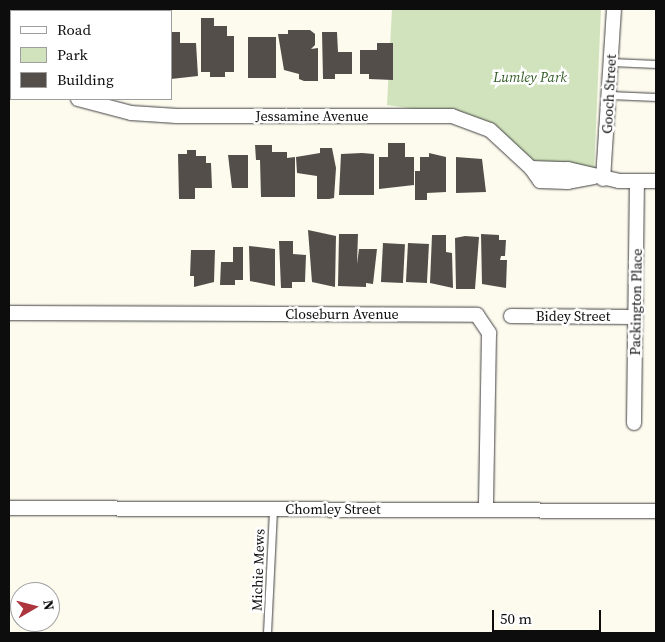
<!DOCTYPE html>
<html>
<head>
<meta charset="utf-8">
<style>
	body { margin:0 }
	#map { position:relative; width:665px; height:642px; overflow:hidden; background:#fdfaee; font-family:"Source Serif 4",serif }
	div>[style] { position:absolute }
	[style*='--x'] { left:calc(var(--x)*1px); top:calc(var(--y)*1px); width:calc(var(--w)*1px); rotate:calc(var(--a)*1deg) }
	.green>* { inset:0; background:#d1e3bc }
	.building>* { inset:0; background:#544e4a; transform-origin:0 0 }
	.roads { filter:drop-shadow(0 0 1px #404040) drop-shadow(0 0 1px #404040) }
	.service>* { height:7px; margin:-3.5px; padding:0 3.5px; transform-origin:3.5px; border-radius:3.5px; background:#fff }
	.minor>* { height:14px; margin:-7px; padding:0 7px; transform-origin:7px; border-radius:7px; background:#fff }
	span { translate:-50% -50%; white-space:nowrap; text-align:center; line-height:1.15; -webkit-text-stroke:5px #fff; paint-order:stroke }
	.park-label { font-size:14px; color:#325c25; font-style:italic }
	.street-label { font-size:14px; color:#0d0d0d }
	.frame { position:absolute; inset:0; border:10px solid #0d0d0d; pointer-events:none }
	.legend { position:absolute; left:10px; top:10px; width:162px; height:90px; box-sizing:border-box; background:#fff; border:1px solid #9e9e9e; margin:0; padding:6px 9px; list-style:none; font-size:15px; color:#0d0d0d }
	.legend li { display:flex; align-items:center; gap:10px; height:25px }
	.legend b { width:25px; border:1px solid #9e9e9e }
	.north { position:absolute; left:10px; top:582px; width:50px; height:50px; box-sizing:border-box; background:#fff; border:1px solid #9e9e9e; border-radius:50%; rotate:82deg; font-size:14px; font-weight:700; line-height:20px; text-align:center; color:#0d0d0d }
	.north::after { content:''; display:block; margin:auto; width:18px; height:22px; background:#ac353e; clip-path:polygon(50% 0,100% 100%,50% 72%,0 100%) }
	.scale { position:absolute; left:492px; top:610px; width:109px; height:22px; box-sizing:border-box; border:2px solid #0d0d0d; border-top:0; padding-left:6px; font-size:15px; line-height:18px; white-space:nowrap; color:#0d0d0d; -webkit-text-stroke:4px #fff; paint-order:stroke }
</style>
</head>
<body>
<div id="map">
	<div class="green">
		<div style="clip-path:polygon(392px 9px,601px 9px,594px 172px,539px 176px,501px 139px,443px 113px,387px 105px)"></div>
	</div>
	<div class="building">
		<div style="clip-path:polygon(201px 18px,214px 18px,214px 26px,227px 26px,227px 36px,234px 36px,234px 72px,225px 72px,225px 77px,210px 77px,210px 72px,201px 72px)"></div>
		<div style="clip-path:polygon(288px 30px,310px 30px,315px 34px,315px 45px,311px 49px,318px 48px,318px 81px,304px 81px,299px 79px,299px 74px,284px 70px,278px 34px,288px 34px)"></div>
		<div style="clip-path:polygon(171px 32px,180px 32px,180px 43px,196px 43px,198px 76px,171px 79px)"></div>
		<div style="clip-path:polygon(322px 32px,337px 32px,338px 52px,352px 52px,352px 74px,335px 74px,335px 79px,323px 79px)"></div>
		<div style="left:248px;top:37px;width:28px;height:41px"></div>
		<div style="clip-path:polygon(377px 43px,393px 43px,393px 80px,369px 79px,369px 74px,360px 74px,360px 50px,377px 50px)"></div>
		<div style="clip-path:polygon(388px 143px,405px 143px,405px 157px,414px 157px,414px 185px,379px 189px,379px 157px,388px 157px)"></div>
		<div style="clip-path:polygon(255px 145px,272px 145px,272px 152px,287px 152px,287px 158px,295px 157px,295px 197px,261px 197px,260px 160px,256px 160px)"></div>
		<div style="clip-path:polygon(320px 148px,332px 148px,336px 168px,334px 198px,329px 199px,317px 199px,317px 176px,297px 173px,296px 157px,320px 153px)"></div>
		<div style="clip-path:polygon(187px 150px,196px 150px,196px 156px,206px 156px,206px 163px,211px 163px,212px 188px,195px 188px,195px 199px,179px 199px,178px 154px,187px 154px)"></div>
		<div style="clip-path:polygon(362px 153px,374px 154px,374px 195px,339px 195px,341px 154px)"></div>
		<div style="clip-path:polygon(429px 153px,446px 157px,446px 192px,427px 193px,427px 200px,415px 200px,415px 171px,420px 171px,420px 157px,429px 157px)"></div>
		<div style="clip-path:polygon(228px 155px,248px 155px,248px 188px,232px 188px)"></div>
		<div style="clip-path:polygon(456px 157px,482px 159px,486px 192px,456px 193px)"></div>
		<div style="clip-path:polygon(308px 230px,336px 236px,335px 287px,312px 282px)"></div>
		<div style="clip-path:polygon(339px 234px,358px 234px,357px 264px,359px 249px,377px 249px,373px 284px,366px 283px,366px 287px,338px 286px)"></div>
		<div style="clip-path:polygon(481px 234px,499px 235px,499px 240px,506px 240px,505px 256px,501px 256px,500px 260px,507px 260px,506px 288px,482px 284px)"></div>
		<div style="clip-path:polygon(432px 235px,446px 235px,446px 252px,452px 253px,453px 288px,430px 283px)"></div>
		<div style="clip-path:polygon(465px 236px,479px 237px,475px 289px,456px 289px,455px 238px)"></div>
		<div style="clip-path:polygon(279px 241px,293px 241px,293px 254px,306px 255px,305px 282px,292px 282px,292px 288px,281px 288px)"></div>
		<div style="left:383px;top:243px;width:22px;height:39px;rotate:3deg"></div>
		<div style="left:408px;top:243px;width:21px;height:39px;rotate:3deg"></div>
		<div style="clip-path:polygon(249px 246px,275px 249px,275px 286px,250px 281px)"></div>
		<div style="clip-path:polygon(233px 247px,243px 247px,243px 280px,235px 280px,235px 285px,220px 285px,221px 262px,233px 262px)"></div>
		<div style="clip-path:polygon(191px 250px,215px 250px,214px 282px,194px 287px,194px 276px,190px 276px)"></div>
	</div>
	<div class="roads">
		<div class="service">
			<div style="--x:611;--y:62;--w:45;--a:2.5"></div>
			<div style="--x:609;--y:95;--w:47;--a:2.4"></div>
			<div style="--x:267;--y:633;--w:124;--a:-87.2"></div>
		</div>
		<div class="minor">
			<div style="--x:9;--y:73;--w:2;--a:27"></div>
			<div style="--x:78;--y:99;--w:55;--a:14.8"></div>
			<div style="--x:131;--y:113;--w:46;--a:3.7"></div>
			<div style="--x:177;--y:116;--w:275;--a:0"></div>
			<div style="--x:452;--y:116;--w:40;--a:20.2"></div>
			<div style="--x:490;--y:130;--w:56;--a:42.8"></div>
			<div style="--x:531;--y:168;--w:16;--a:55"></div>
			<div style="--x:540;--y:181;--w:28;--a:2"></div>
			<div style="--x:568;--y:182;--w:26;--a:-11"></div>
			<div style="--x:531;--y:168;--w:37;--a:2"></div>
			<div style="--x:568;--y:169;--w:52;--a:13.2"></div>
			<div style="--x:619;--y:181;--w:37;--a:0"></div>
			<div style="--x:603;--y:179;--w:170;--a:-86.3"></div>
			<div style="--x:9;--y:313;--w:468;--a:0.2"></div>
			<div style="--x:477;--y:315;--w:22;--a:56"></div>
			<div style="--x:489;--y:333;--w:176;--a:91"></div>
			<div style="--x:511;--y:316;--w:124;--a:0.5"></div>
			<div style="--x:634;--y:423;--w:242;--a:-89.3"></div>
			<div style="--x:9;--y:508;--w:647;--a:0.27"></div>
		</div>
	</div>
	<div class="park-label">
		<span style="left:530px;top:77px">Lumley Park</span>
	</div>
	<div class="street-label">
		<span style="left:609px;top:94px;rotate:-87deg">Gooch Street</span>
		<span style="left:312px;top:116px">Jessamine Avenue</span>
		<span style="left:636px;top:302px;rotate:-89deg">Packington Place</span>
		<span style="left:342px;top:314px">Closeburn Avenue</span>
		<span style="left:573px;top:316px">Bidey Street</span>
		<span style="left:333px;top:509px">Chomley Street</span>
		<span style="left:258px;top:570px;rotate:-88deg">Michie Mews</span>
	</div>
	<div class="frame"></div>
	<ul class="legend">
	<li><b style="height:6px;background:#fff"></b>Road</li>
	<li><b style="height:14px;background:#d1e3bc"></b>Park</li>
	<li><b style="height:14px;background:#544e4a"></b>Building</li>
	</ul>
	<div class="north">N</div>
	<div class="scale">50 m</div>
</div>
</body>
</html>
